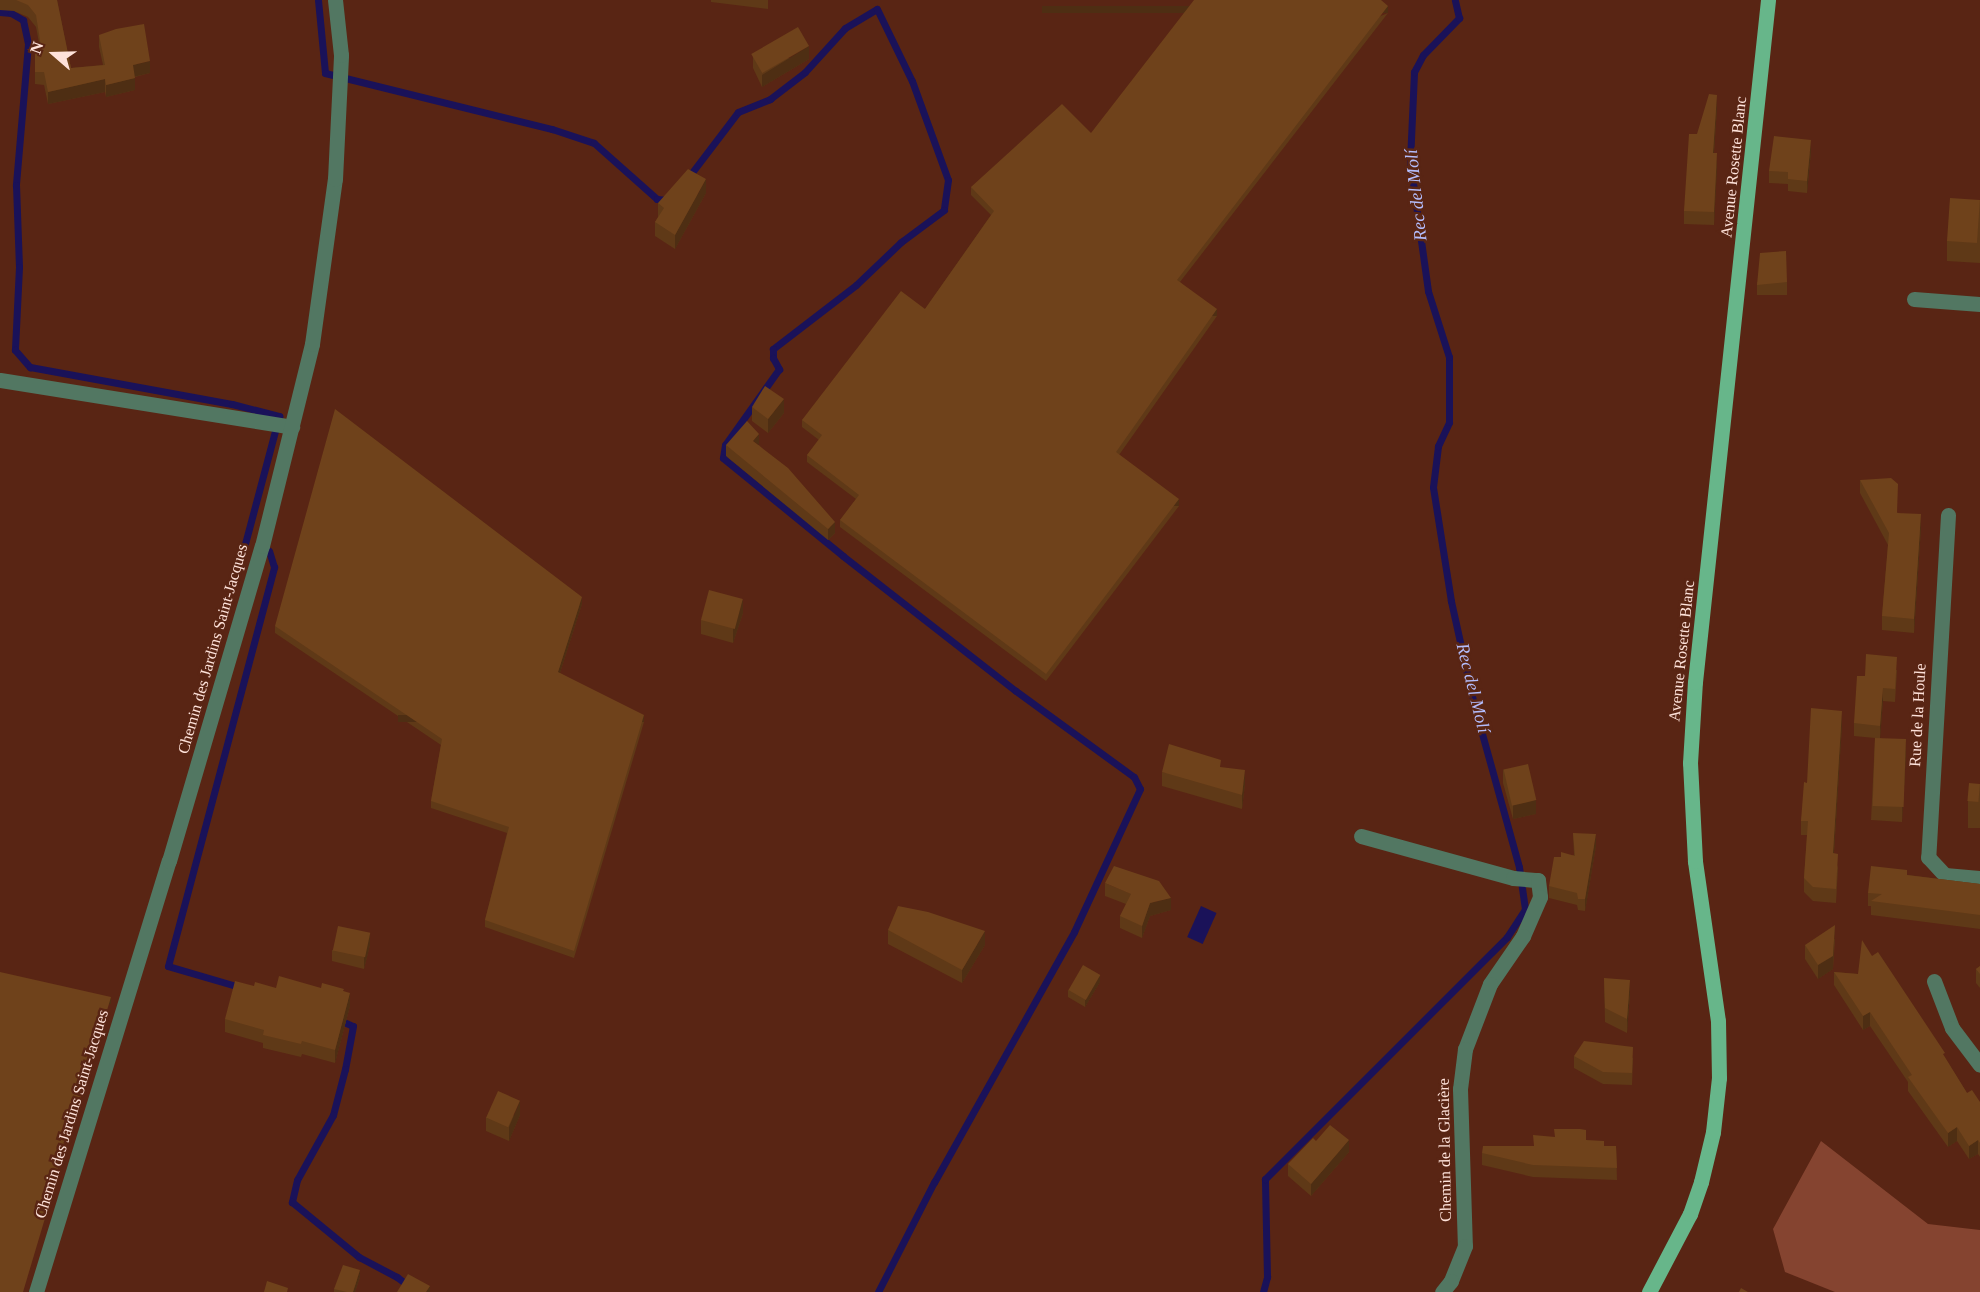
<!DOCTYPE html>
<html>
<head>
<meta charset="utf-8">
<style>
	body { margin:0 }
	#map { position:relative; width:1980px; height:1292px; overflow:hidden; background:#592514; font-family:"Times New Roman",serif }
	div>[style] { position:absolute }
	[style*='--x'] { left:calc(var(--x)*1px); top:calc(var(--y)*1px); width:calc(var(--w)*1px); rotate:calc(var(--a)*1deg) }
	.green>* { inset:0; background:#854430 }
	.water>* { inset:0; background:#1a1259; transform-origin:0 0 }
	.stream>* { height:7px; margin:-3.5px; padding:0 3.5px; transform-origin:3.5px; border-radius:3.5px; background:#1a1259 }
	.minor>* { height:15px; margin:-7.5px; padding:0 7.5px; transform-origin:7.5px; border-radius:7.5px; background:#527762 }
	.major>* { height:15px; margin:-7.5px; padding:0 7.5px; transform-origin:7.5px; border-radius:7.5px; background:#67b68a }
	.wall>* { inset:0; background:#5f3917; transform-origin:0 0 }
	.shaded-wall>* { inset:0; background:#4e2e13; transform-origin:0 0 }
	.building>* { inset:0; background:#6f421b; transform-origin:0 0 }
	span { translate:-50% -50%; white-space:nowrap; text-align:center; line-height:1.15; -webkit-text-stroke:5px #592514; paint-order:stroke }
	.street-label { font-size:16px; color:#fee2da }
	.water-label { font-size:18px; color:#b4bdfc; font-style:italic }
	.north { position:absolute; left:24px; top:24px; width:60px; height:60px; -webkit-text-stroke:4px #592514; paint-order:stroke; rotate:290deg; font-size:16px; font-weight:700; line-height:24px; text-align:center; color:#fee2da }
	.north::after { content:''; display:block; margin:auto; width:21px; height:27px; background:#fee2da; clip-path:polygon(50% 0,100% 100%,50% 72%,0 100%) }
</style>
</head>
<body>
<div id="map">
	<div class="green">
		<div style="clip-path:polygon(1821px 1141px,1928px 1224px,1980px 1230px,1980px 1292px,1835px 1292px,1785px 1272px,1773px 1229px)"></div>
	</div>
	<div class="water">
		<div style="left:1201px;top:906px;width:17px;height:34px;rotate:24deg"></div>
	</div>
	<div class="stream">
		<div style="--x:318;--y:0;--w:73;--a:84.5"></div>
		<div style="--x:325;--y:73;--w:234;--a:13.9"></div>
		<div style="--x:552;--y:129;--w:44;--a:18.4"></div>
		<div style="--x:594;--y:143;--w:84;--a:41.6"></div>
		<div style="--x:657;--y:199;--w:10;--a:6"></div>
		<div style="--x:0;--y:12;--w:11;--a:5"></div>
		<div style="--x:11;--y:13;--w:14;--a:30"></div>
		<div style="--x:23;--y:20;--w:25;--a:78"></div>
		<div style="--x:28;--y:44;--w:142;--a:94.9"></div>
		<div style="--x:16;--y:185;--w:82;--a:87.9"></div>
		<div style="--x:19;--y:267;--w:83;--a:92.8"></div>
		<div style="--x:15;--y:350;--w:23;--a:49"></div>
		<div style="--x:30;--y:367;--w:205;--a:10.4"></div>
		<div style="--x:232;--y:404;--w:49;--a:14.3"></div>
		<div style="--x:279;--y:416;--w:137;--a:104.9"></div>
		<div style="--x:687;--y:179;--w:84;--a:-52.7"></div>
		<div style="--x:738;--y:112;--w:35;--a:-22"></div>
		<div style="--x:770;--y:99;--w:44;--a:-37.6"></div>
		<div style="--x:805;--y:72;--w:59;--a:-47.7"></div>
		<div style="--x:845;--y:28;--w:37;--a:-31"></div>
		<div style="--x:877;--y:9;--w:80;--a:64.1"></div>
		<div style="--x:912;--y:81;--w:105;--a:70"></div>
		<div style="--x:948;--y:180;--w:30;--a:98"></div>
		<div style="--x:944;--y:210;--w:54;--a:143.3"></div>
		<div style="--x:901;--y:242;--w:62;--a:136.3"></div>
		<div style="--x:856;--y:285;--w:105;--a:142.4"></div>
		<div style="--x:773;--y:349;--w:9;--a:90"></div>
		<div style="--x:773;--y:358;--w:13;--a:61"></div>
		<div style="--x:779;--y:369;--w:93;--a:125.4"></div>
		<div style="--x:725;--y:445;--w:13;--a:99"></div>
		<div style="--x:723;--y:458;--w:155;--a:39.2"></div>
		<div style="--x:843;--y:556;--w:219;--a:38"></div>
		<div style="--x:1016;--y:691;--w:146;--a:36.1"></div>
		<div style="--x:1134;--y:777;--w:13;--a:63"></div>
		<div style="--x:1140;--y:789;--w:157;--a:114.8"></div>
		<div style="--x:1074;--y:932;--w:287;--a:119.2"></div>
		<div style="--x:934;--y:1182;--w:123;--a:117"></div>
		<div style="--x:243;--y:988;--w:78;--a:-163.7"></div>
		<div style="--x:168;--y:966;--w:413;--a:-75.1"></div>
		<div style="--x:274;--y:567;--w:17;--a:-107"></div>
		<div style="--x:337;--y:1019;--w:17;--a:24"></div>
		<div style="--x:353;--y:1026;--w:44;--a:100.5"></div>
		<div style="--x:345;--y:1069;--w:48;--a:104.6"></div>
		<div style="--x:333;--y:1115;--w:74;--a:119"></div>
		<div style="--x:297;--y:1180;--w:23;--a:103"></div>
		<div style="--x:292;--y:1202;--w:87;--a:39.4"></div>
		<div style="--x:359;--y:1257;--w:43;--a:27.8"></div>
		<div style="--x:397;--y:1277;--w:18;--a:38"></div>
		<div style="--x:411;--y:1288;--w:5;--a:127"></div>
		<div style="--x:1263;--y:1292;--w:16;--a:-75"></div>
		<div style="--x:1267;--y:1277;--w:98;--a:-91.2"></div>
		<div style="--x:1265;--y:1179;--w:342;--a:-45"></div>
		<div style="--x:1507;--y:937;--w:33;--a:-57"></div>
		<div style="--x:1525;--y:909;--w:42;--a:-98.1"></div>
		<div style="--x:1519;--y:867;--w:168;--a:-105.5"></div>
		<div style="--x:1474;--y:705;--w:107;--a:-102.5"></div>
		<div style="--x:1451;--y:601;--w:115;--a:-99"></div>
		<div style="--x:1433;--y:487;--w:41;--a:-83"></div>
		<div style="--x:1438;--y:446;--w:26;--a:-65"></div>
		<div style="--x:1449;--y:422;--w:65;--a:-90"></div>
		<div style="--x:1449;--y:357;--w:69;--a:-107.7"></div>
		<div style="--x:1428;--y:291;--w:131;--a:-97.9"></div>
		<div style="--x:1410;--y:161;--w:89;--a:-87.4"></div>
		<div style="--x:1414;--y:72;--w:19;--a:-62"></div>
		<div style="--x:1423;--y:55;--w:52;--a:-45.8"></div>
		<div style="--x:1459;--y:18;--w:18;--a:-103"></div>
	</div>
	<div class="minor">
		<div style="--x:1914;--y:299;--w:66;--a:4.3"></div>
		<div style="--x:0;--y:380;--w:296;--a:9.1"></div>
		<div style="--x:1948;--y:515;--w:343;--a:93.3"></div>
		<div style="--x:1928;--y:857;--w:25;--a:47"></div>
		<div style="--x:1945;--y:875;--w:35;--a:5"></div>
		<div style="--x:1361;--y:836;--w:158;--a:15.4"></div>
		<div style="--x:1513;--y:878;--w:25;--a:5"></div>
		<div style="--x:1538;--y:880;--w:17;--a:83"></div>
		<div style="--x:1540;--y:897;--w:43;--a:113.6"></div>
		<div style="--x:1523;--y:936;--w:58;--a:124.5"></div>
		<div style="--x:1490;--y:984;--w:70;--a:111"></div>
		<div style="--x:1465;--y:1049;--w:40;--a:97.1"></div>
		<div style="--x:1460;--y:1089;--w:157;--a:88.2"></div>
		<div style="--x:1465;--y:1246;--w:38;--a:112"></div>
		<div style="--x:1451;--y:1281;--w:14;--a:129"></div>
		<div style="--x:1934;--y:981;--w:50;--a:69"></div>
		<div style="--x:1952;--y:1028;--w:46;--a:52.9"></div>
		<div style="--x:36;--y:1292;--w:451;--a:-72.9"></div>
		<div style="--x:169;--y:861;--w:328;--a:-73.6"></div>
		<div style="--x:262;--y:546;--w:208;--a:-76.1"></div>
		<div style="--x:312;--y:344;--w:167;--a:-82.1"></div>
		<div style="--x:335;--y:179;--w:124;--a:-87.2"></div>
		<div style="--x:341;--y:55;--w:55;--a:-96.2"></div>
	</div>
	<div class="major">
		<div style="--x:1649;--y:1292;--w:88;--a:-62.3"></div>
		<div style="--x:1690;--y:1214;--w:34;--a:-71"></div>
		<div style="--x:1701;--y:1182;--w:51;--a:-76.5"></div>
		<div style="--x:1713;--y:1132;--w:54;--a:-83.7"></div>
		<div style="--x:1719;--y:1078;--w:57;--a:-91"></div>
		<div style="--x:1718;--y:1021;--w:162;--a:-98.2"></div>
		<div style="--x:1695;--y:861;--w:98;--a:-92.9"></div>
		<div style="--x:1690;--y:763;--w:81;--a:-86.5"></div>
		<div style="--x:1695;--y:682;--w:686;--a:-83.89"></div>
	</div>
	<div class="wall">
		<div style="clip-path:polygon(0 0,57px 0,71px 68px,103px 65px,99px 47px,99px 35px,150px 73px,135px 77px,135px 90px,106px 97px,105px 92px,48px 104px,44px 85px,35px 84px,35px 52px,40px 48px,36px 27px,28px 17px,14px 11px,0 10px)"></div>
		<div style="clip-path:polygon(711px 0,768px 0,768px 9px,711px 2px)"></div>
		<div style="clip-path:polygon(1388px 13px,1180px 282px,1217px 316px,1119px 455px,1179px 506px,1046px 681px,840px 527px,840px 520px,856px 499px,807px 462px,807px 455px,819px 440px,802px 427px,802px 420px,925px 309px,991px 215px,971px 195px,971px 187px,1091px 133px)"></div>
		<div style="clip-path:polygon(753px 56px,809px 59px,762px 87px,753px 68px)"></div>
		<div style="clip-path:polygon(1717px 108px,1714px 153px,1717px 166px,1714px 225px,1684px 224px,1684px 211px,1697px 134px)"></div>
		<div style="clip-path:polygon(1811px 152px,1807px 193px,1788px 191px,1788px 184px,1769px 183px,1769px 171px)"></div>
		<div style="clip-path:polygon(706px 193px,675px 249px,655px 236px,655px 222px,658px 217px,658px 203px)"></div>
		<div style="clip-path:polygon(1980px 200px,1980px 263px,1947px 261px,1947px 241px)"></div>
		<div style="left:1787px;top:282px;width:13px;height:30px;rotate:90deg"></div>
		<div style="clip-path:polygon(752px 407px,784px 413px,768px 433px,752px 421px)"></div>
		<div style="clip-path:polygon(726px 445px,759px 445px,835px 533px,828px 540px,726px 456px)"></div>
		<div style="clip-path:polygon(1860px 480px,1898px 513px,1921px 528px,1914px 633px,1882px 630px,1882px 616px,1888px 545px,1860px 493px)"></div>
		<div style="clip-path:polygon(582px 604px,560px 673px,644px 722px,574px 958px,485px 927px,485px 920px,507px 833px,431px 808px,431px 801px,441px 745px,275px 633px,275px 626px)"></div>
		<div style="clip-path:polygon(743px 613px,733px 643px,701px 634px,701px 620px)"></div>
		<div style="clip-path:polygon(1897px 670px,1895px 702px,1883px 701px,1880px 738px,1906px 753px,1902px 822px,1871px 820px,1875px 738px,1854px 736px,1854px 723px,1865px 676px)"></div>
		<div style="clip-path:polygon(1842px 725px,1834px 853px,1838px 868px,1836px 903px,1813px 901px,1804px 892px,1804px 878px,1807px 835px,1801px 835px,1801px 821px,1807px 783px)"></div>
		<div style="clip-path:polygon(1503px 769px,1536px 814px,1513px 819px,1503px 783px)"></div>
		<div style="clip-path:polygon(1162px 772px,1245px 784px,1242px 809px,1162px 786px)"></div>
		<div style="clip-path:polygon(1980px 784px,1980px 828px,1968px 828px,1968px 801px)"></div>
		<div style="clip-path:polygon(1573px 833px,1596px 846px,1585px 911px,1578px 910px,1577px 905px,1549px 898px,1549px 886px,1561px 857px,1574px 855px)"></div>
		<div style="clip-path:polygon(1907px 875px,1980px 884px,1980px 929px,1871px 915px,1871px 906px,1868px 906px,1868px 893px)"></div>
		<div style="clip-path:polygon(1105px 883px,1171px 910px,1150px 916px,1142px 938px,1120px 928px,1120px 916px,1126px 904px,1105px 896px)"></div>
		<div style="clip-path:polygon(888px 930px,985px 945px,962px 983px,888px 944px)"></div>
		<div style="clip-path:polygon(1835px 939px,1833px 969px,1818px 979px,1805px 959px,1805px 945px)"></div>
		<div style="clip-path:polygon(370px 945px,364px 969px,332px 961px,332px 950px)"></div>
		<div style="clip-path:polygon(1872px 956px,1945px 1058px,1967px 1093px,1980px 1102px,1980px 1157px,1978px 1154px,1969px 1159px,1957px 1141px,1948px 1147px,1908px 1091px,1908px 1082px,1870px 1026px,1863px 1030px,1834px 985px,1834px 972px,1858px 974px)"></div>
		<div style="clip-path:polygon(1980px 966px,1980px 988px,1976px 983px,1976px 969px)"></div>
		<div style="clip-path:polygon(1604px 978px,1630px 994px,1627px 1033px,1605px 1022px)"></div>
		<div style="clip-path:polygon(1100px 982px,1085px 1007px,1068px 997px,1068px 990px)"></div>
		<div style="clip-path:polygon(276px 988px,321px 988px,344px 991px,350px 1006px,335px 1063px,302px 1054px,301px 1057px,263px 1048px,263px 1043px,225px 1032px,225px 1019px)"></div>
		<div style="clip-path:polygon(1574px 1056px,1633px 1058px,1632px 1085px,1603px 1084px,1574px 1068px)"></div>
		<div style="clip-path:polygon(520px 1115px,509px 1141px,486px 1131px,486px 1117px)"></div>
		<div style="clip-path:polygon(1586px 1140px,1604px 1146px,1616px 1146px,1617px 1180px,1533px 1177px,1482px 1165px,1482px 1153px)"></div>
		<div style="clip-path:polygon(1316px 1141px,1349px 1152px,1311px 1196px,1288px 1176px,1288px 1164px)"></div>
		<div style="clip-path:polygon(360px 1277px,355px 1292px,334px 1292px,334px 1289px)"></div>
	</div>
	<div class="shaded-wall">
		<div style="left:1388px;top:6px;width:7px;height:346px;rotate:90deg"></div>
		<div style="clip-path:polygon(809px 46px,809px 59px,762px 87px,762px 75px)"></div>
		<div style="clip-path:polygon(150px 61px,150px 73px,133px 77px,133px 65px)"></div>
		<div style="clip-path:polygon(135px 78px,135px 90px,106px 97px,106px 85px)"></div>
		<div style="clip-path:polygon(105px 79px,105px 92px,48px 104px,48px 92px)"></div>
		<div style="clip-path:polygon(1717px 95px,1717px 108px,1713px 165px,1713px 153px)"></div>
		<div style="clip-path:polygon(1811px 140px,1811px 152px,1807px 193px,1807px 181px)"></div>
		<div style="clip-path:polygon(1717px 153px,1717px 166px,1714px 225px,1714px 212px)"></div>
		<div style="clip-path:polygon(706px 179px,706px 193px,675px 249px,675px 235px)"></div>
		<div style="left:1217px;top:309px;width:7px;height:175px;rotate:90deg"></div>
		<div style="clip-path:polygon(784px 399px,784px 413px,768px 433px,768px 419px)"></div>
		<div style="clip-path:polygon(759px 434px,759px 445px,753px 441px)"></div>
		<div style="left:1179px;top:499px;width:7px;height:220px;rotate:90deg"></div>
		<div style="clip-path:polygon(1921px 514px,1921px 528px,1914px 633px,1914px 619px)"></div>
		<div style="clip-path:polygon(835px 522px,835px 533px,828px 540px,828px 529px)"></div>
		<div style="clip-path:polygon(582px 597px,582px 604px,558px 679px,558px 672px)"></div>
		<div style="clip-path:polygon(743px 599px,743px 613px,733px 643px,733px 629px)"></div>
		<div style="clip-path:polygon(1883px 688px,1883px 701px,1880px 739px,1880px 726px)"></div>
		<div style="clip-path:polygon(1842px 711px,1842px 725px,1833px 867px,1833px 853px)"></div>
		<div style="left:644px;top:715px;width:7px;height:246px;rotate:90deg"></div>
		<div style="clip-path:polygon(1906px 739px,1906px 753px,1902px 822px,1902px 808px)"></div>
		<div style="clip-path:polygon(1245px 770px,1245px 784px,1242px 809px,1242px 795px)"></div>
		<div style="clip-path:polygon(1536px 800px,1536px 814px,1513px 819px,1513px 805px)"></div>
		<div style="clip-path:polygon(1596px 834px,1596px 846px,1585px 911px,1585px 899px)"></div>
		<div style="clip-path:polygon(1171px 898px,1171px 910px,1150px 916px,1142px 938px,1142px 926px,1150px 903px)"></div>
		<div style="clip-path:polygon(1835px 925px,1833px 969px,1818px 979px,1818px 965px)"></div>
		<div style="clip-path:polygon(985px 931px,985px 945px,962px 983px,962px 970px)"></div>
		<div style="clip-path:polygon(370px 933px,370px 945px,364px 969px,364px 957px)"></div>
		<div style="clip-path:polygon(1100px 975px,1100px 982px,1085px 1007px,1085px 1000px)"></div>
		<div style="clip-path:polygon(1630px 980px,1630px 994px,1627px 1033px,1627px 1019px)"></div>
		<div style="clip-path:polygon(350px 993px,350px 1006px,335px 1063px,335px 1050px)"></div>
		<div style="left:111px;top:997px;width:7px;height:308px;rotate:90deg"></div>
		<div style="clip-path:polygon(1870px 1012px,1870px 1026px,1863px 1030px,1863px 1016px)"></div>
		<div style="clip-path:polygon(520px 1101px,520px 1115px,509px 1141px,509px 1127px)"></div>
		<div style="clip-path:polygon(1957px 1127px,1957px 1141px,1948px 1147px,1948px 1133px)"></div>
		<div style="clip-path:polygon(1349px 1140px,1349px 1152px,1311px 1196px,1311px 1184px)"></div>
		<div style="clip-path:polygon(1978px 1140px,1978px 1154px,1969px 1159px,1969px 1146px)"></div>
		<div style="clip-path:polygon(360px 1270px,360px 1277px,355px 1292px,353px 1292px)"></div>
		<div style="clip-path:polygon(430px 1286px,430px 1292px,426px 1292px)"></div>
	</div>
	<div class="building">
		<div style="clip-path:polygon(16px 0,57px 0,71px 68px,105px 65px,99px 35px,116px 29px,144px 24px,150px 61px,133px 65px,135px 78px,106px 85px,105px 79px,48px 92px,44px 72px,35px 72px,35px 52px,41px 47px,36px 15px,28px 5px)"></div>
		<div style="clip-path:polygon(1194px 0,1381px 0,1388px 6px,1177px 280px,1217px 309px,1116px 452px,1179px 499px,1046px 674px,840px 520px,859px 495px,807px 455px,822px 435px,802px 420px,901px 291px,925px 309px,994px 211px,971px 187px,1062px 104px,1091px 133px)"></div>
		<div style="left:798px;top:27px;width:22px;height:54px;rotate:60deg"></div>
		<div style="clip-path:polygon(1709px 94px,1717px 95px,1713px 153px,1717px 153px,1714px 212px,1684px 211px,1689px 134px,1697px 134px)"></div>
		<div style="clip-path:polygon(1774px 136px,1811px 140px,1807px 181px,1788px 179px,1788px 172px,1769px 171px)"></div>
		<div style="clip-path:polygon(688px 169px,706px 179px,675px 235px,655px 222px,664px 208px,658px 203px)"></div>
		<div style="left:1950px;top:198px;width:30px;height:43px;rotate:4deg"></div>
		<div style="clip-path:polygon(1786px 251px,1787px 282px,1757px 285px,1760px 253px)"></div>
		<div style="clip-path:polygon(765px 386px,784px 399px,768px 419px,752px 407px)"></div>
		<div style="clip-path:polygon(335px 409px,582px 597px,558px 672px,644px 715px,574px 951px,485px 920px,509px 827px,431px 801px,442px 739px,275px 626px)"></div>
		<div style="clip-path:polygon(747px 421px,759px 434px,753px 441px,788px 468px,835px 522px,828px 529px,726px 445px)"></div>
		<div style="clip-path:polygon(1891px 478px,1898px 484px,1897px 513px,1921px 514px,1914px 619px,1882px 616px,1889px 533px,1860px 480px)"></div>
		<div style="left:709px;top:590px;width:35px;height:31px;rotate:15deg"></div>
		<div style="clip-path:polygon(1866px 654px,1897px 657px,1895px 689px,1883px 688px,1880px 726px,1854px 723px,1857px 676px,1865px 676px)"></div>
		<div style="clip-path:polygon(1811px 708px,1842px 711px,1833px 853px,1838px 854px,1836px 889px,1813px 887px,1804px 878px,1808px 821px,1801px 821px,1804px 782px,1807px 783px)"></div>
		<div style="left:1875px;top:738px;width:31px;height:68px;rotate:2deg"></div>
		<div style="clip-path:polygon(1169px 744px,1221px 760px,1220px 767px,1245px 770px,1242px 795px,1162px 772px)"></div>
		<div style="left:1528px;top:764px;width:37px;height:25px;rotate:77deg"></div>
		<div style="left:1969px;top:783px;width:11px;height:18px;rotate:5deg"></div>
		<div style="clip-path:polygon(1573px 833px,1596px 834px,1585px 899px,1578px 899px,1577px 893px,1549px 886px,1554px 857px,1561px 857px,1561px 852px,1575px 856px)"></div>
		<div style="clip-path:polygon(1114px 866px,1159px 881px,1171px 898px,1150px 903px,1142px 926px,1120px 916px,1131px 894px,1105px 883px)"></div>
		<div style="clip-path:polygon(1871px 866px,1907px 870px,1907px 875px,1980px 884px,1980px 915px,1871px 901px,1882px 894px,1868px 893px)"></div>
		<div style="clip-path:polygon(898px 906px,928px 912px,985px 931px,962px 970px,888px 930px)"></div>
		<div style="clip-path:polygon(1835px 925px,1833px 956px,1818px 965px,1805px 945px)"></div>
		<div style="left:338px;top:926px;width:33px;height:25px;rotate:12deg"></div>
		<div style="clip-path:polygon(1862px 940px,1872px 956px,1878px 952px,1945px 1053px,1943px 1054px,1967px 1093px,1972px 1090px,1980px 1102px,1980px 1143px,1978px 1140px,1969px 1146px,1957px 1127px,1948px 1133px,1908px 1077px,1912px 1075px,1870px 1012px,1863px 1016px,1834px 972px,1858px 974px)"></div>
		<div style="left:1083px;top:965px;width:20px;height:29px;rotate:30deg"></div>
		<div style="clip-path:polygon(1980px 966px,1980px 974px,1976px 969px)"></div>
		<div style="clip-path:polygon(0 972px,111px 997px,23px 1292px,0 1292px)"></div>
		<div style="clip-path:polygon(279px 976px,321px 988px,322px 983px,344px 989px,343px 991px,350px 993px,335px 1050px,302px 1041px,301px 1044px,263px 1035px,264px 1030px,225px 1019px,235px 981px,254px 986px,255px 982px,276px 988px)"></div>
		<div style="clip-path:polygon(1604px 978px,1630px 980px,1627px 1019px,1605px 1008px)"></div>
		<div style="clip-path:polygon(1584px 1041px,1633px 1047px,1632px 1073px,1603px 1072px,1574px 1056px)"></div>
		<div style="left:498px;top:1091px;width:24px;height:29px;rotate:24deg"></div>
		<div style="clip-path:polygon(1330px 1125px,1349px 1140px,1311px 1184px,1288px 1164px,1313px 1138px,1316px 1141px)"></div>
		<div style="clip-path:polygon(1554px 1129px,1580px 1129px,1586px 1130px,1586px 1140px,1604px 1141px,1604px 1146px,1616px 1146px,1617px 1168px,1533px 1165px,1482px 1153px,1483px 1146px,1534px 1146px,1533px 1135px,1555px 1137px)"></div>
		<div style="clip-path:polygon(343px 1265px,360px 1270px,353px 1292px,347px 1292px,334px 1289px)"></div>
		<div style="clip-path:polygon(408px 1274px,430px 1286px,426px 1292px,397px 1292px)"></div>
		<div style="clip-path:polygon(267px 1281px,288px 1288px,287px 1292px,264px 1292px)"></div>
		<div style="clip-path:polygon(1741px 1288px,1748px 1292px,1739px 1292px)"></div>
	</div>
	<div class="street-label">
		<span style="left:1734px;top:167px;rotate:-84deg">Avenue Rosette Blanc</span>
		<span style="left:213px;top:649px;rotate:-74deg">Chemin des Jardins Saint-Jacques</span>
		<span style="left:1682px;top:651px;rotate:-84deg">Avenue Rosette Blanc</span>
		<span style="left:1918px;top:715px;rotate:-87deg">Rue de la Houle</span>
		<span style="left:72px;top:1114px;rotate:-73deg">Chemin des Jardins Saint-Jacques</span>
		<span style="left:1445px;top:1150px;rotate:-91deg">Chemin de la Glacière</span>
	</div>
	<div class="water-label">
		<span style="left:1416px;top:195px;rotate:-96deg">Rec del Molí</span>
		<span style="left:1473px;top:688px;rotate:76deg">Rec del Molí</span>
	</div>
	<div class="north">N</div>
</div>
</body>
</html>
